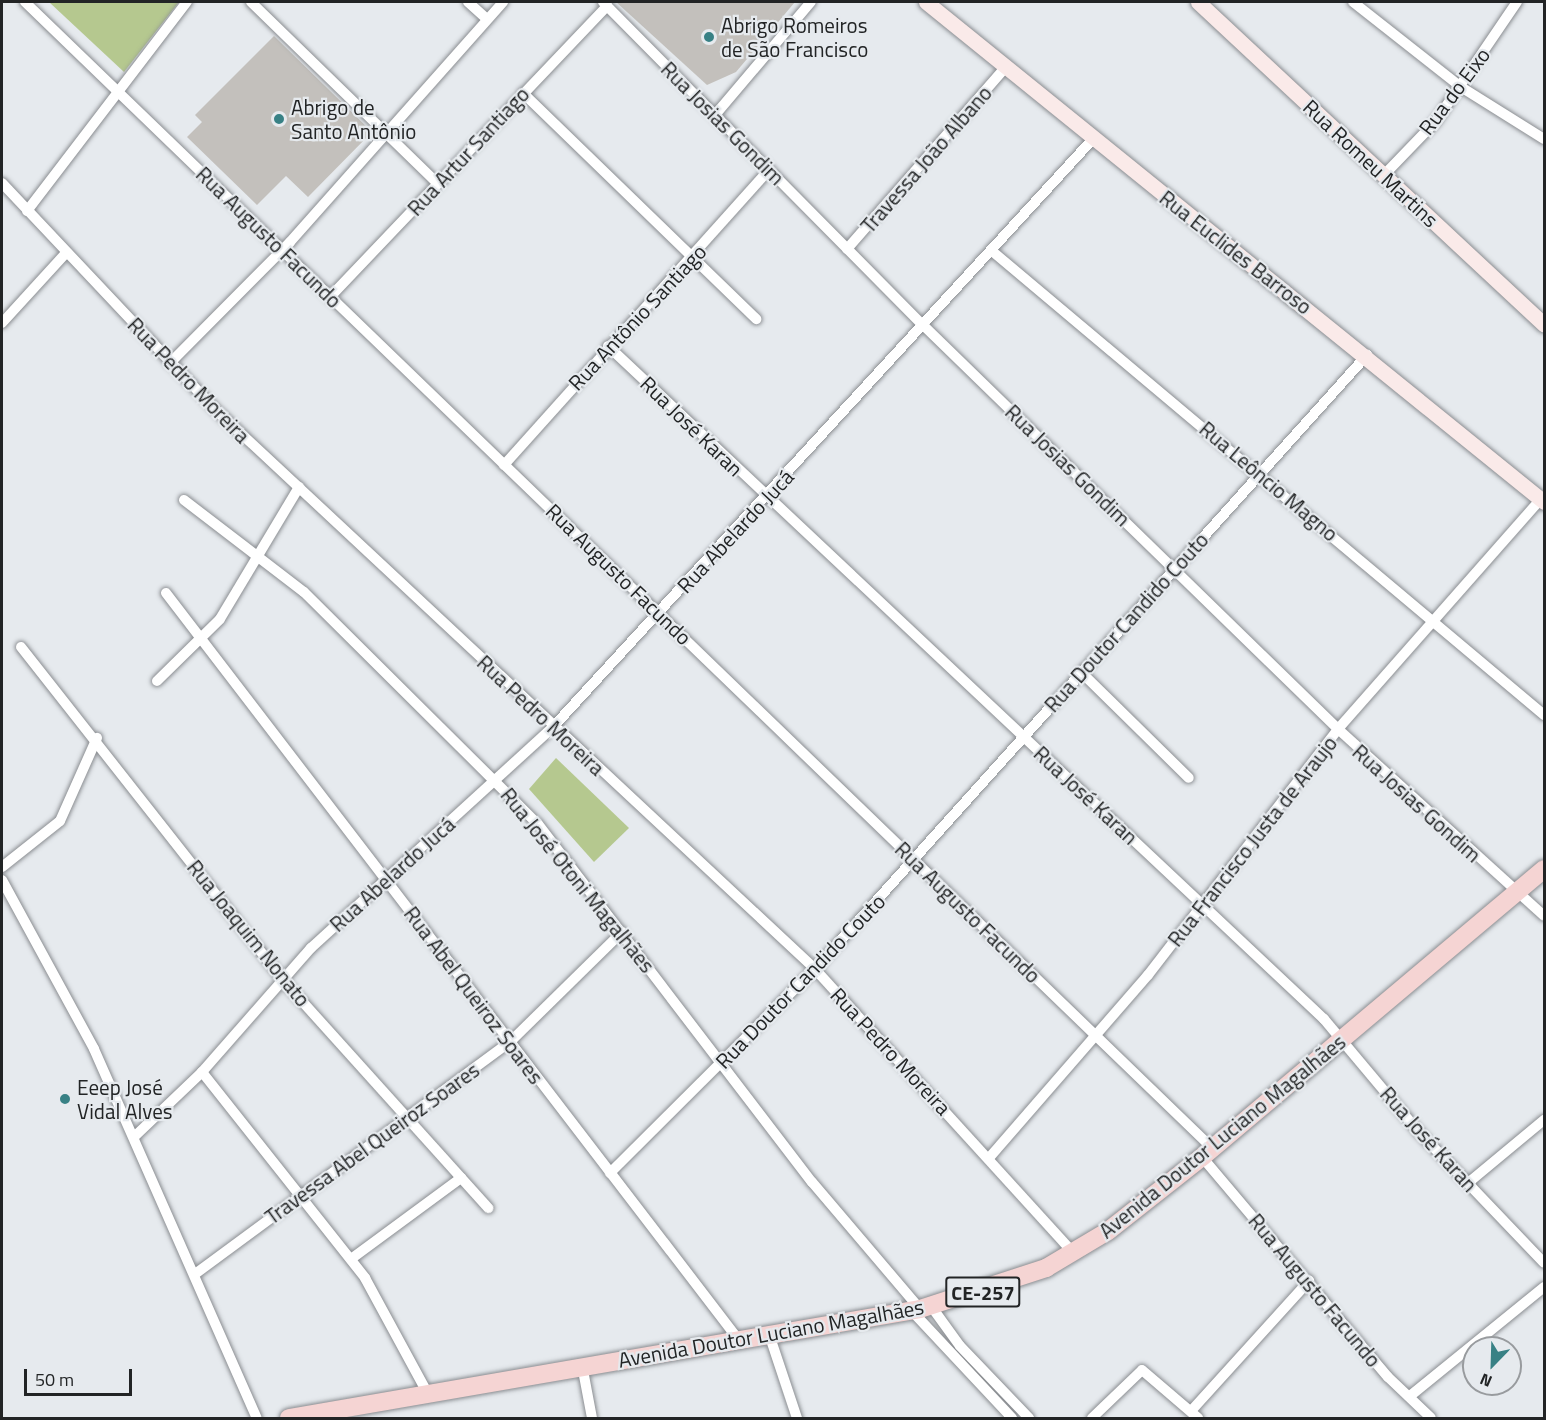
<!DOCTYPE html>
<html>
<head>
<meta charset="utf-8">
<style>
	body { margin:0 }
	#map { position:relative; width:1546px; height:1420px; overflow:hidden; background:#e6eaee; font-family:"Titillium Web",sans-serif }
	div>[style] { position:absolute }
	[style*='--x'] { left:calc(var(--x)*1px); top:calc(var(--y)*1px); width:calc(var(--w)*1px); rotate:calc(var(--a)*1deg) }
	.green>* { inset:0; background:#b5c88f }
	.building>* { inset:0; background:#c3c0bc }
	.roads { filter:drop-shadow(0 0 2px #8a8d91) drop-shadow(0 0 2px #8a8d91) }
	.street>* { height:10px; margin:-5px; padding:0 5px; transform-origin:5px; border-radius:5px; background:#fff }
	.secondary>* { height:15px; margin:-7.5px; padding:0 7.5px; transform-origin:7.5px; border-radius:7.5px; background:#faeae9 }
	.primary>* { height:18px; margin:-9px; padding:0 9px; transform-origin:9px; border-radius:9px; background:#f5d4d3 }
	.dots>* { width:16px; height:16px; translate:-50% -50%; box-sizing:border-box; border:3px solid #e6eaee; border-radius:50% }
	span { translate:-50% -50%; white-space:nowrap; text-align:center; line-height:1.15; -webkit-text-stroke:4.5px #e6eaee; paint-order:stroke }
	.shield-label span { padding:2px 4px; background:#e6eaee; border:2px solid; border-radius:4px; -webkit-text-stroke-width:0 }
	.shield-label { font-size:20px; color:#222425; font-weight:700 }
	.poi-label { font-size:21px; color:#222425 }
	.left { translate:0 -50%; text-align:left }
	.street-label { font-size:21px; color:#222425 }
	.frame { position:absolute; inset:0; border:3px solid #222425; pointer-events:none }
	.north { position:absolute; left:1462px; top:1336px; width:60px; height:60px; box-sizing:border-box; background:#e6eaee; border:2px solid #989b9e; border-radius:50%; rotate:203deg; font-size:16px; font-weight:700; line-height:24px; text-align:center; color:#222425 }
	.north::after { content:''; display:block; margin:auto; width:21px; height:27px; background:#388185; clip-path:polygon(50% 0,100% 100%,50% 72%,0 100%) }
	.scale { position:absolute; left:24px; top:1369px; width:108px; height:27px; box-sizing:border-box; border:3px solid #222425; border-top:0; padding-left:8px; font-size:18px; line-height:21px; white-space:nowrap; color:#222425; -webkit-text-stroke:4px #e6eaee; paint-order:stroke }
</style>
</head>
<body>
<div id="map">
	<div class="green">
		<div style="clip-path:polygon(49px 2px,179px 2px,124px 72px)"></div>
		<div style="clip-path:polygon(556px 758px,629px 828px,594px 862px,529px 789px)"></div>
	</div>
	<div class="building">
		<div style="clip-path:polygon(616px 2px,795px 2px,736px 72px,707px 85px)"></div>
		<div style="clip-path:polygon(274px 36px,372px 132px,308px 197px,286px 176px,257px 205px,187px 137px,202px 122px,195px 115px)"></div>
	</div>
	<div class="roads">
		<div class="street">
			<div style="--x:25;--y:2;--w:1650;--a:43.99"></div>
			<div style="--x:251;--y:2;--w:261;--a:44.2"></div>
			<div style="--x:468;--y:2;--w:25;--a:42"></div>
			<div style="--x:603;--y:2;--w:455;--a:45.3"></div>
			<div style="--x:923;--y:325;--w:579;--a:44.23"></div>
			<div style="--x:1338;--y:729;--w:278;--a:42.2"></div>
			<div style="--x:1353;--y:2;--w:137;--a:38.2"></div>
			<div style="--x:1461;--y:87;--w:98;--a:32.1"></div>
			<div style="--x:523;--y:93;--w:325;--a:44.1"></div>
			<div style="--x:715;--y:115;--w:148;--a:-49.7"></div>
			<div style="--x:1384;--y:175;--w:75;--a:-46.1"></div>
			<div style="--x:1436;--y:121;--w:144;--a:-55.8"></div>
			<div style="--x:2;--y:183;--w:315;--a:46.7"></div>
			<div style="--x:218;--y:412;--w:816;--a:43.01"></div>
			<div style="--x:815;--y:969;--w:384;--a:47.7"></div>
			<div style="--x:27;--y:211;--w:263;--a:-52.6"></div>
			<div style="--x:847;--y:249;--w:240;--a:-48.9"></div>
			<div style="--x:992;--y:251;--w:721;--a:40.05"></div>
			<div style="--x:330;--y:297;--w:402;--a:-46.4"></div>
			<div style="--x:2;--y:323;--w:95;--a:-47.6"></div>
			<div style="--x:608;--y:346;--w:983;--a:43.23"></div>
			<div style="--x:1324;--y:1019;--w:146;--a:50"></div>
			<div style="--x:1418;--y:1131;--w:182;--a:46.3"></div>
			<div style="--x:170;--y:363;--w:170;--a:-45.2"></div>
			<div style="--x:290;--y:242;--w:321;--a:-48.4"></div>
			<div style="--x:504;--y:465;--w:397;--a:-48.1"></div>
			<div style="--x:184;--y:500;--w:151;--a:37.5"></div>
			<div style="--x:304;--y:592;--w:330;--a:44.8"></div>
			<div style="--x:538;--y:824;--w:451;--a:52.6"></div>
			<div style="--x:812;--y:1182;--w:167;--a:49.6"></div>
			<div style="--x:166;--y:593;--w:940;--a:52.52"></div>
			<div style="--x:21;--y:647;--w:424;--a:51.8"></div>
			<div style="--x:283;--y:980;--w:307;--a:48"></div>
			<div style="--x:1081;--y:672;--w:151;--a:44.5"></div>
			<div style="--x:157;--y:681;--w:88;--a:-44.5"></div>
			<div style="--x:220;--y:619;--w:154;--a:-59.1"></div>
			<div style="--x:2;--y:867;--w:74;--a:-38.4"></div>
			<div style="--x:60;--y:821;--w:91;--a:-66"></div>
			<div style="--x:2;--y:880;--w:192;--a:61.4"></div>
			<div style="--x:94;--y:1049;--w:403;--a:66.2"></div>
			<div style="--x:202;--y:1072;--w:263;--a:51.6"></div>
			<div style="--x:365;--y:1278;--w:130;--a:61.5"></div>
			<div style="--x:134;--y:1137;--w:94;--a:-43.7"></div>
			<div style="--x:202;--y:1072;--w:165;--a:-48.7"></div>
			<div style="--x:311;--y:948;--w:328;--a:-42.4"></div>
			<div style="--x:553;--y:727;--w:798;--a:-47.44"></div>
			<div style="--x:1202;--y:1157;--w:288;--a:49.8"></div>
			<div style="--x:1388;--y:1377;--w:59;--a:43.6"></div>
			<div style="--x:989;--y:1158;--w:242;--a:-49"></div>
			<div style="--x:1148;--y:975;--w:311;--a:-52.3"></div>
			<div style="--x:1338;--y:729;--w:307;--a:-48.6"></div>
			<div style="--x:610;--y:1173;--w:289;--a:-44.9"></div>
			<div style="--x:815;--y:969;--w:826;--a:-48.04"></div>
			<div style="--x:1468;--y:1183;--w:99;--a:-39.7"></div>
			<div style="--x:351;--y:1259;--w:137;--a:-36.4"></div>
			<div style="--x:195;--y:1274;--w:391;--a:-36.4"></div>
			<div style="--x:510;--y:1042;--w:157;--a:-44.5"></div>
			<div style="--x:931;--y:1306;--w:49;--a:54.1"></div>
			<div style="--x:960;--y:1346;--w:100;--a:46.2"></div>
			<div style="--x:911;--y:1310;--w:148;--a:46.9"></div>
			<div style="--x:769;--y:1334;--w:89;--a:71.6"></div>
			<div style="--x:582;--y:1365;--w:54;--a:79.3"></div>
			<div style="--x:1410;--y:1396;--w:173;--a:-39.1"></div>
			<div style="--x:1191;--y:1411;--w:176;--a:-47.8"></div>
			<div style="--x:1092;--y:1418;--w:69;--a:-43.8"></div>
			<div style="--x:1142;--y:1370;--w:74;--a:40.6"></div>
		</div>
		<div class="secondary">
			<div style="--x:926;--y:2;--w:795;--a:38.97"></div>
			<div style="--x:1198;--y:2;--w:473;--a:43"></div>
		</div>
		<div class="primary">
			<div style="--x:289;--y:1418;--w:640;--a:-9.8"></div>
			<div style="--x:920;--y:1309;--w:133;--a:-18"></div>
			<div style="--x:1046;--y:1268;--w:72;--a:-30.8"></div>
			<div style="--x:1108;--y:1231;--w:120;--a:-38.2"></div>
			<div style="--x:1202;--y:1157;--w:447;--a:-40.1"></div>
		</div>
	</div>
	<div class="dots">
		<div style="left:709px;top:37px;background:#388185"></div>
		<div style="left:279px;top:119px;background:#388185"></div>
		<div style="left:65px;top:1099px;background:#388185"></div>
	</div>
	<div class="shield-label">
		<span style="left:983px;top:1292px">CE-257</span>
	</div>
	<div class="poi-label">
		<span class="left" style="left:721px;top:37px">Abrigo Romeiros<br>de São Francisco</span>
		<span class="left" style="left:291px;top:119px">Abrigo de<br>Santo Antônio</span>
		<span class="left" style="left:77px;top:1099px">Eeep José<br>Vidal Alves</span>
	</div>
	<div class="street-label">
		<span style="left:1454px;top:91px;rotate:-53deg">Rua do Eixo</span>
		<span style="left:723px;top:123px;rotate:45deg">Rua Josias Gondim</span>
		<span style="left:468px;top:151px;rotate:-47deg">Rua Artur Santiago</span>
		<span style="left:926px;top:159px;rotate:-49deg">Travessa João Albano</span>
		<span style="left:1371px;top:163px;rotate:43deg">Rua Romeu Martins</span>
		<span style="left:269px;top:237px;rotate:44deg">Rua Augusto Facundo</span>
		<span style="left:1236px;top:252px;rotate:38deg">Rua Euclides Barroso</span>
		<span style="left:637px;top:317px;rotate:-47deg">Rua Antônio Santiago</span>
		<span style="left:189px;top:380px;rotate:46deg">Rua Pedro Moreira</span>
		<span style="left:692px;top:426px;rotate:44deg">Rua José Karan</span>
		<span style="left:1068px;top:465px;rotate:44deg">Rua Josias Gondim</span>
		<span style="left:1269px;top:481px;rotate:40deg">Rua Leôncio Magno</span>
		<span style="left:735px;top:531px;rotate:-47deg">Rua Abelardo Jucá</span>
		<span style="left:619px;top:574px;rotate:44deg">Rua Augusto Facundo</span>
		<span style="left:1126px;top:622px;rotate:-48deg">Rua Doutor Candido Couto</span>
		<span style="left:541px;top:715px;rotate:43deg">Rua Pedro Moreira</span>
		<span style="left:1086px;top:795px;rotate:43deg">Rua José Karan</span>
		<span style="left:1417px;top:803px;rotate:42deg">Rua Josias Gondim</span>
		<span style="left:1252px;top:841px;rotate:-52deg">Rua Francisco Justa de Araujo</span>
		<span style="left:392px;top:874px;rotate:-42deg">Rua Abelardo Jucá</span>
		<span style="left:578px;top:880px;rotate:51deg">Rua José Otoni Magalhães</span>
		<span style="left:968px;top:912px;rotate:44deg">Rua Augusto Facundo</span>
		<span style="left:249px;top:933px;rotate:51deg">Rua Joaquim Nonato</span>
		<span style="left:800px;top:981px;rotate:-46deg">Rua Doutor Candido Couto</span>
		<span style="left:474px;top:995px;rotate:53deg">Rua Abel Queiroz Soares</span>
		<span style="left:891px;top:1051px;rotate:47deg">Rua Pedro Moreira</span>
		<span style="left:1222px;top:1136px;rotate:-39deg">Avenida Doutor Luciano Magalhães</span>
		<span style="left:1429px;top:1139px;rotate:48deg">Rua José Karan</span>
		<span style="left:372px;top:1143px;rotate:-36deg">Travessa Abel Queiroz Soares</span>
		<span style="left:1315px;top:1290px;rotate:50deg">Rua Augusto Facundo</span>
		<span style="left:771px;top:1333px;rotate:-10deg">Avenida Doutor Luciano Magalhães</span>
	</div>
	<div class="frame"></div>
	<div class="north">N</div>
	<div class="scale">50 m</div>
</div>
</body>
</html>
